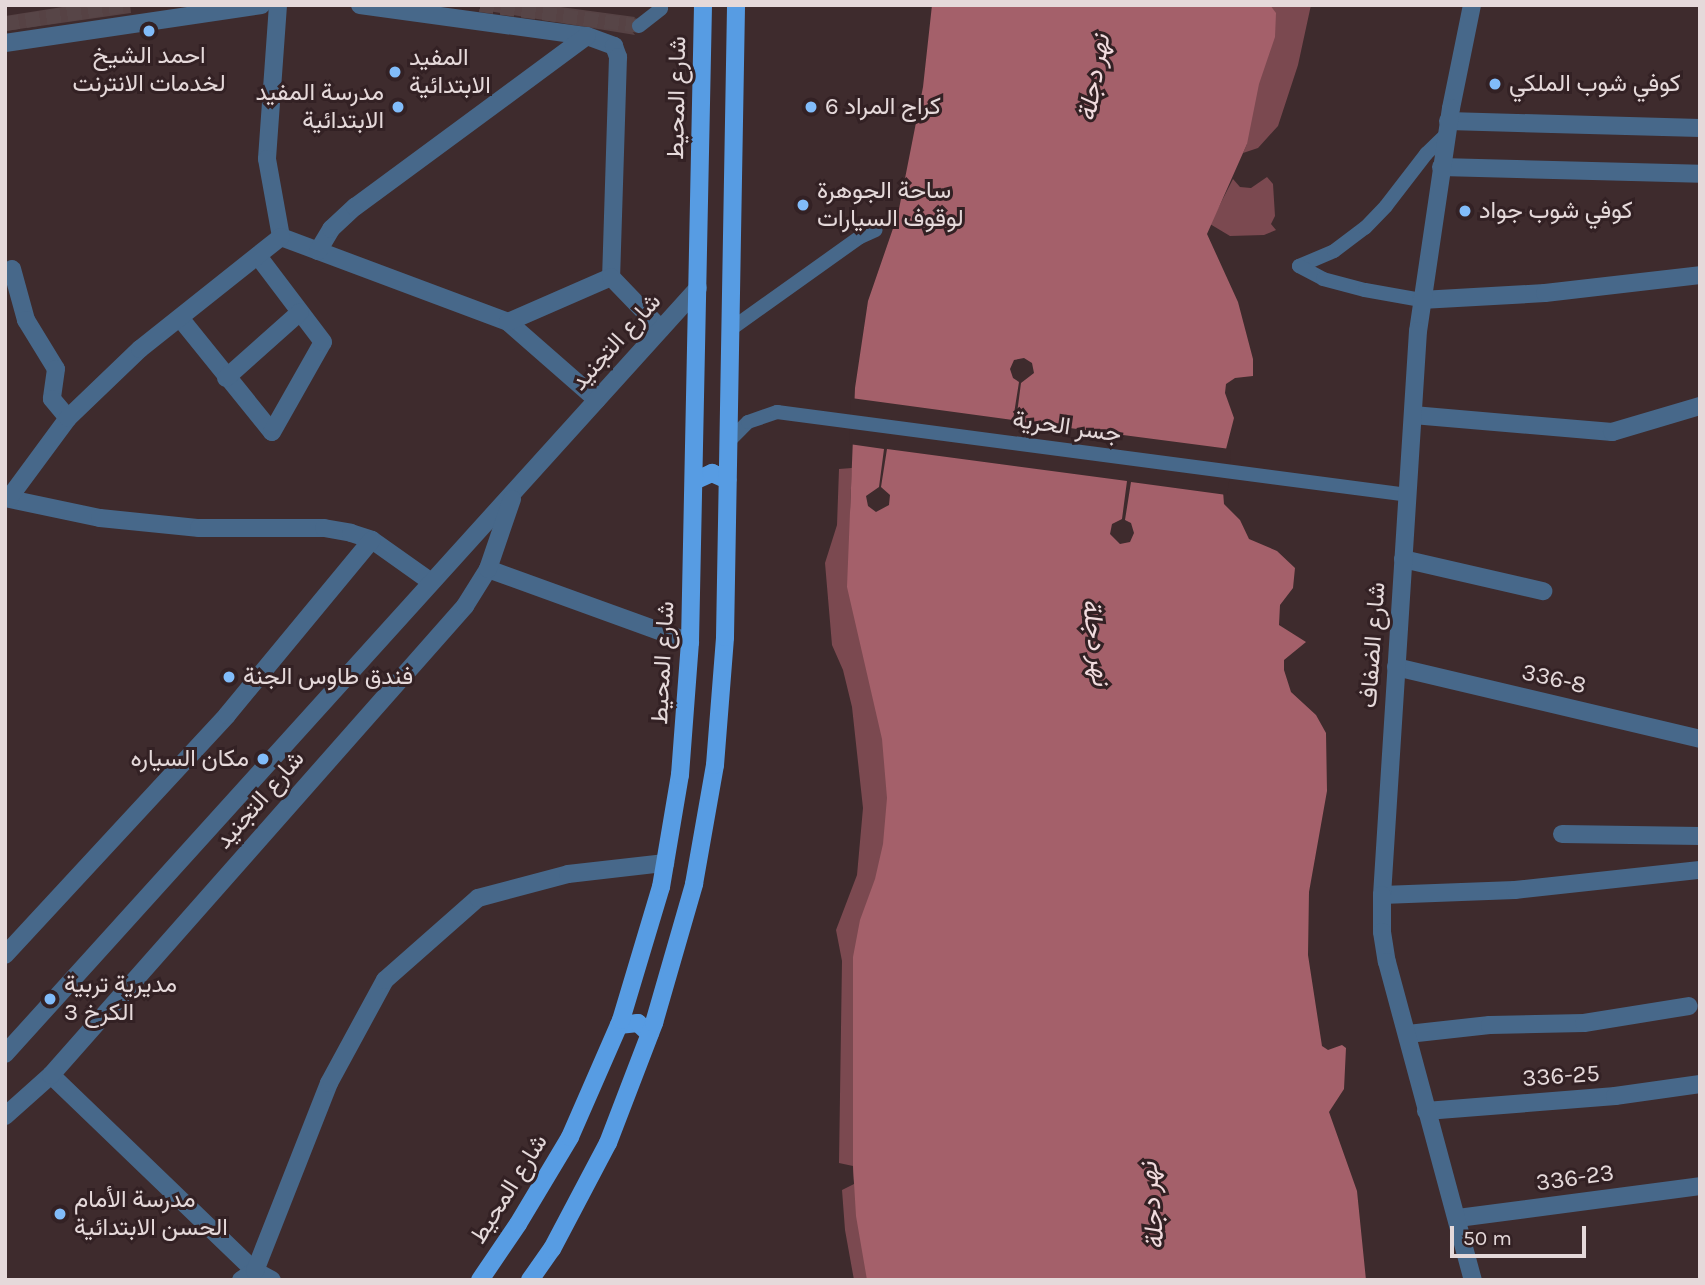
<!DOCTYPE html>
<html>
<head>
<meta charset="utf-8">
<style>
	body { margin:0 }
	#map { position:relative; width:1705px; height:1285px; overflow:hidden; background:#3e2b2d; font-family:Karla,Vazirmatn,sans-serif }
	div>[style] { position:absolute }
	[style*='--x'] { left:calc(var(--x)*1px); top:calc(var(--y)*1px); width:calc(var(--w)*1px); rotate:calc(var(--a)*1deg) }
	.green>* { inset:0; background:#7b4950 }
	.water>* { inset:0; background:#a4606a }
	.pier>* { inset:0; background:#3e2b2d }
	.building>* { inset:0; background:#564244 }
	.pedestrian-tunnel>* { height:14px; margin-top:-7px; transform-origin:0; background:repeating-linear-gradient(90deg,#574547 0 14px,transparent 0 21px) }
	.pedestrian>* { height:14px; margin:-7px; padding:0 7px; transform-origin:7px; border-radius:7px; background:#47688a }
	.minor>* { height:18px; margin:-9px; padding:0 9px; transform-origin:9px; border-radius:9px; background:#47688a }
	.tertiary>* { height:18px; margin:-9px; padding:0 9px; transform-origin:9px; border-radius:9px; background:#47688a }
	.primary>* { height:18px; margin:-9px; padding:0 9px; transform-origin:9px; border-radius:9px; background:#579ce3 }
	.dots>* { width:19px; height:19px; translate:-50% -50%; box-sizing:border-box; border:4px solid #332124; border-radius:50% }
	span { translate:-50% -50%; white-space:nowrap; text-align:center; line-height:1.15; -webkit-text-stroke:6px #332124; paint-order:stroke }
	.poi-label { font-size:24px; color:#e5d9da }
	.left { translate:0 -50%; text-align:left }
	.right { translate:-100% -50%; text-align:right }
	.street-label { font-size:24px; color:#e5d9da }
	.water-label { font-size:26px; color:#f1dbde; font-style:italic }
	.frame { position:absolute; inset:0; border:7px solid #e5d9da; pointer-events:none }
	.scale { position:absolute; left:1450px; top:1226px; width:136px; height:32px; box-sizing:border-box; border:4px solid #e5d9da; border-top:0; padding-left:9px; font-size:21px; line-height:24px; white-space:nowrap; color:#e5d9da; -webkit-text-stroke:5px #332124; paint-order:stroke }
</style>
</head>
<body>
<div id="map">
	<div class="green">
		<div style="clip-path:polygon(1228px 5px,1311px 5px,1298px 65px,1278px 126px,1258px 148px,1243px 153px,1247px 144px)"></div>
		<div style="clip-path:polygon(1267px 177px,1273px 184px,1275px 216px,1271px 224px,1276px 230px,1264px 235px,1230px 236px,1210px 224px,1233px 179px,1240px 187px,1251px 188px)"></div>
		<div style="clip-path:polygon(852px 468px,850px 508px,890px 720px,898px 1280px,854px 1280px,845px 1230px,842px 1190px,854px 1184px,853px 1166px,839px 1163px,842px 961px,836px 930px,857px 875px,863px 808px,852px 707px,843px 670px,832px 645px,825px 563px,837px 525px,839px 469px)"></div>
	</div>
	<div class="water">
		<div style="clip-path:polygon(932px 5px,1270px 5px,1276px 13px,1275px 37px,1259px 84px,1247px 144px,1207px 234px,1238px 302px,1253px 359px,1253px 376px,1235px 378px,1226px 384px,1225px 393px,1234px 418px,1225px 453px,1223px 491px,1224px 504px,1240px 520px,1249px 539px,1277px 551px,1295px 568px,1293px 588px,1280px 605px,1279px 625px,1306px 642px,1284px 660px,1284px 670px,1291px 692px,1316px 715px,1326px 733px,1327px 791px,1309px 892px,1308px 955px,1322px 1046px,1328px 1050px,1342px 1045px,1346px 1048px,1344px 1089px,1329px 1112px,1357px 1191px,1366px 1280px,867px 1280px,856px 1216px,853px 1166px,853px 957px,860px 920px,875px 879px,883px 844px,887px 798px,882px 739px,847px 587px,855px 388px,868px 301px,898px 214px,923px 87px)"></div>
	</div>
	<div class="pier">
		<div style="clip-path:polygon(1024px 358px,1032px 363px,1034px 373px,1021px 383px,1016px 421px,1230px 449px,1231px 469px,1227px 495px,1131px 482px,1125px 520px,1131px 523px,1134px 533px,1130px 542px,1120px 544px,1110px 534px,1112px 524px,1122px 519px,1127px 481px,887px 449px,881px 487px,890px 495px,889px 505px,876px 512px,868px 506px,866px 496px,879px 487px,884px 449px,849px 444px,851px 398px,1013px 420px,1019px 382px,1013px 378px,1010px 369px,1014px 360px)"></div>
	</div>
	<div class="building">
		<div style="clip-path:polygon(75px 5px,130px 5px,131px 13px,5px 31px,5px 16px)"></div>
		<div style="clip-path:polygon(488px 5px,546px 5px,635px 17px,629px 27px,635px 35px,488px 11px)"></div>
	</div>
	<div class="pedestrian-tunnel">
		<div style="--x:480;--y:5;--w:160;--a:7.5"></div>
		<div style="--x:5;--y:24;--w:123;--a:-8.9"></div>
	</div>
	<div class="pedestrian">
		<div style="--x:639;--y:26;--w:28;--a:-38"></div>
		<div style="--x:1299;--y:266;--w:38;--a:-23"></div>
		<div style="--x:1334;--y:251;--w:39;--a:-37"></div>
		<div style="--x:1365;--y:228;--w:30;--a:-46"></div>
		<div style="--x:1386;--y:206;--w:66;--a:-52.4"></div>
		<div style="--x:1426;--y:154;--w:28;--a:-44"></div>
		<div style="--x:1299;--y:266;--w:27;--a:28"></div>
		<div style="--x:1323;--y:279;--w:43;--a:14.7"></div>
		<div style="--x:1365;--y:290;--w:57;--a:10.1"></div>
		<div style="--x:731;--y:329;--w:158;--a:-35.5"></div>
		<div style="--x:860;--y:237;--w:17;--a:-24"></div>
		<div style="--x:729;--y:441;--w:27;--a:-45"></div>
		<div style="--x:748;--y:422;--w:31;--a:-19"></div>
		<div style="--x:777;--y:412;--w:636;--a:7.49"></div>
	</div>
	<div class="minor">
		<div style="--x:278;--y:5;--w:154;--a:94.1"></div>
		<div style="--x:267;--y:159;--w:79;--a:79.8"></div>
		<div style="--x:360;--y:5;--w:229;--a:7.8"></div>
		<div style="--x:587;--y:36;--w:29;--a:20"></div>
		<div style="--x:614;--y:46;--w:12;--a:70"></div>
		<div style="--x:618;--y:57;--w:220;--a:91.8"></div>
		<div style="--x:5;--y:43;--w:259;--a:-8.4"></div>
		<div style="--x:1448;--y:121;--w:252;--a:1.6"></div>
		<div style="--x:1441;--y:167;--w:259;--a:1.5"></div>
		<div style="--x:281;--y:237;--w:242;--a:20.5"></div>
		<div style="--x:508;--y:322;--w:118;--a:41.2"></div>
		<div style="--x:318;--y:251;--w:26;--a:-59"></div>
		<div style="--x:331;--y:229;--w:33;--a:-43"></div>
		<div style="--x:355;--y:207;--w:288;--a:-36.4"></div>
		<div style="--x:12;--y:269;--w:53;--a:74.6"></div>
		<div style="--x:26;--y:320;--w:57;--a:58.5"></div>
		<div style="--x:56;--y:369;--w:30;--a:98"></div>
		<div style="--x:52;--y:399;--w:25;--a:50"></div>
		<div style="--x:1421;--y:300;--w:124;--a:-3.2"></div>
		<div style="--x:1545;--y:293;--w:156;--a:-6.6"></div>
		<div style="--x:180;--y:318;--w:146;--a:51.1"></div>
		<div style="--x:272;--y:432;--w:103;--a:-60.5"></div>
		<div style="--x:323;--y:342;--w:108;--a:-127.1"></div>
		<div style="--x:508;--y:322;--w:112;--a:-23.6"></div>
		<div style="--x:611;--y:277;--w:72;--a:46.1"></div>
		<div style="--x:226;--y:378;--w:99;--a:-41.7"></div>
		<div style="--x:1413;--y:415;--w:200;--a:4.9"></div>
		<div style="--x:1612;--y:432;--w:92;--a:-16.5"></div>
		<div style="--x:5;--y:498;--w:97;--a:11.9"></div>
		<div style="--x:100;--y:518;--w:100;--a:5.8"></div>
		<div style="--x:199;--y:528;--w:125;--a:0"></div>
		<div style="--x:324;--y:528;--w:27;--a:10"></div>
		<div style="--x:351;--y:533;--w:22;--a:18"></div>
		<div style="--x:372;--y:540;--w:72;--a:35.4"></div>
		<div style="--x:9;--y:498;--w:99;--a:-53.6"></div>
		<div style="--x:68;--y:418;--w:100;--a:-43.8"></div>
		<div style="--x:140;--y:349;--w:180;--a:-38.5"></div>
		<div style="--x:1403;--y:559;--w:144;--a:12.9"></div>
		<div style="--x:488;--y:569;--w:215;--a:19.9"></div>
		<div style="--x:1396;--y:667;--w:312;--a:13.3"></div>
		<div style="--x:1562;--y:834;--w:138;--a:0.8"></div>
		<div style="--x:1382;--y:895;--w:133;--a:-2.2"></div>
		<div style="--x:1515;--y:890;--w:186;--a:-6.2"></div>
		<div style="--x:5;--y:955;--w:327;--a:-47.2"></div>
		<div style="--x:227;--y:715;--w:227;--a:-50.4"></div>
		<div style="--x:1408;--y:1034;--w:82;--a:-6.3"></div>
		<div style="--x:1490;--y:1025;--w:94;--a:-1.2"></div>
		<div style="--x:1584;--y:1023;--w:106;--a:-9.2"></div>
		<div style="--x:51;--y:1075;--w:283;--a:43.9"></div>
		<div style="--x:255;--y:1271;--w:19;--a:28"></div>
		<div style="--x:1426;--y:1111;--w:190;--a:-4.5"></div>
		<div style="--x:1615;--y:1096;--w:86;--a:-8"></div>
		<div style="--x:1458;--y:1218;--w:244;--a:-7.5"></div>
		<div style="--x:241;--y:1280;--w:17;--a:-33"></div>
		<div style="--x:255;--y:1271;--w:202;--a:-68.5"></div>
		<div style="--x:329;--y:1083;--w:117;--a:-61.5"></div>
		<div style="--x:385;--y:980;--w:124;--a:-41.4"></div>
		<div style="--x:478;--y:898;--w:93;--a:-14.9"></div>
		<div style="--x:568;--y:874;--w:98;--a:-6.5"></div>
	</div>
	<div class="tertiary">
		<div style="--x:1472;--y:5;--w:105;--a:101.5"></div>
		<div style="--x:1451;--y:108;--w:225;--a:98.4"></div>
		<div style="--x:1418;--y:331;--w:565;--a:93.65"></div>
		<div style="--x:1382;--y:895;--w:37;--a:90"></div>
		<div style="--x:1382;--y:932;--w:30;--a:81"></div>
		<div style="--x:1387;--y:962;--w:329;--a:74.9"></div>
		<div style="--x:5;--y:1054;--w:1033;--a:-47.86"></div>
		<div style="--x:5;--y:1116;--w:62;--a:-41.7"></div>
		<div style="--x:51;--y:1075;--w:626;--a:-48.56"></div>
		<div style="--x:465;--y:606;--w:44;--a:-58.1"></div>
		<div style="--x:488;--y:569;--w:74;--a:-71.1"></div>
	</div>
	<div class="primary">
		<div style="--x:694;--y:481;--w:20;--a:-24"></div>
		<div style="--x:712;--y:473;--w:17;--a:24"></div>
		<div style="--x:619;--y:1025;--w:19;--a:-6"></div>
		<div style="--x:638;--y:1023;--w:16;--a:43"></div>
		<div style="--x:480;--y:1280;--w:68;--a:-55.8"></div>
		<div style="--x:518;--y:1224;--w:101;--a:-59.1"></div>
		<div style="--x:570;--y:1137;--w:128;--a:-66.4"></div>
		<div style="--x:621;--y:1020;--w:139;--a:-73.3"></div>
		<div style="--x:661;--y:887;--w:114;--a:-80.4"></div>
		<div style="--x:680;--y:775;--w:133;--a:-85.7"></div>
		<div style="--x:690;--y:642;--w:637;--a:-88.83"></div>
		<div style="--x:530;--y:1280;--w:38;--a:-55"></div>
		<div style="--x:552;--y:1249;--w:120;--a:-62.2"></div>
		<div style="--x:608;--y:1143;--w:129;--a:-69"></div>
		<div style="--x:654;--y:1023;--w:145;--a:-73.9"></div>
		<div style="--x:694;--y:884;--w:121;--a:-80"></div>
		<div style="--x:715;--y:765;--w:128;--a:-85.5"></div>
		<div style="--x:725;--y:637;--w:632;--a:-89"></div>
	</div>
	<div class="dots">
		<div style="left:149px;top:31px;background:#81bcfa"></div>
		<div style="left:395px;top:72px;background:#81bcfa"></div>
		<div style="left:1495px;top:84px;background:#81bcfa"></div>
		<div style="left:398px;top:107px;background:#81bcfa"></div>
		<div style="left:811px;top:107px;background:#81bcfa"></div>
		<div style="left:803px;top:205px;background:#81bcfa"></div>
		<div style="left:1465px;top:211px;background:#81bcfa"></div>
		<div style="left:229px;top:677px;background:#81bcfa"></div>
		<div style="left:263px;top:759px;background:#81bcfa"></div>
		<div style="left:50px;top:999px;background:#81bcfa"></div>
		<div style="left:60px;top:1214px;background:#81bcfa"></div>
	</div>
	<div class="poi-label">
		<span style="left:149px;top:70px">احمد الشيخ<br>لخدمات الانترنت</span>
		<span class="left" style="left:409px;top:72px">المفيد<br>الابتدائية</span>
		<span class="left" style="left:1509px;top:84px">كوفي شوب الملكي</span>
		<span class="right" style="left:384px;top:107px">مدرسة المفيد<br>الابتدائية</span>
		<span class="left" style="left:825px;top:107px">كراج المراد 6</span>
		<span class="left" style="left:817px;top:205px">ساحة الجوهرة<br>لوقوف السيارات</span>
		<span class="left" style="left:1479px;top:211px">كوفي شوب جواد</span>
		<span class="left" style="left:243px;top:677px">فندق طاوس الجنة</span>
		<span class="right" style="left:249px;top:759px">مكان السياره</span>
		<span class="left" style="left:64px;top:999px">مديرية تربية<br>الكرخ 3</span>
		<span class="left" style="left:74px;top:1214px">مدرسة الأمام<br>الحسن الابتدائية</span>
	</div>
	<div class="street-label">
		<span style="left:677px;top:98px;rotate:-89deg">شارع المحيط</span>
		<span style="left:616px;top:342px;rotate:-48deg">شارع التجنيد</span>
		<span style="left:1067px;top:427px;rotate:8deg">جسر الحرية</span>
		<span style="left:1373px;top:645px;rotate:-86deg">شارع الضفاف</span>
		<span style="left:663px;top:663px;rotate:-87deg">شارع المحيط</span>
		<span style="left:1554px;top:679px;rotate:13deg">336-8</span>
		<span style="left:260px;top:800px;rotate:-49deg">شارع التجنيد</span>
		<span style="left:1561px;top:1076px;rotate:-4deg">336-25</span>
		<span style="left:1575px;top:1178px;rotate:-8deg">336-23</span>
		<span style="left:509px;top:1189px;rotate:-58deg">شارع المحيط</span>
	</div>
	<div class="water-label">
		<span style="left:1094px;top:78px;rotate:-80deg">نهر دجلة</span>
		<span style="left:1096px;top:642px;rotate:83deg">نهر دجلة</span>
		<span style="left:1152px;top:1206px;rotate:-95deg">نهر دجلة</span>
	</div>
	<div class="frame"></div>
	<div class="scale">50 m</div>
</div>
</body>
</html>
